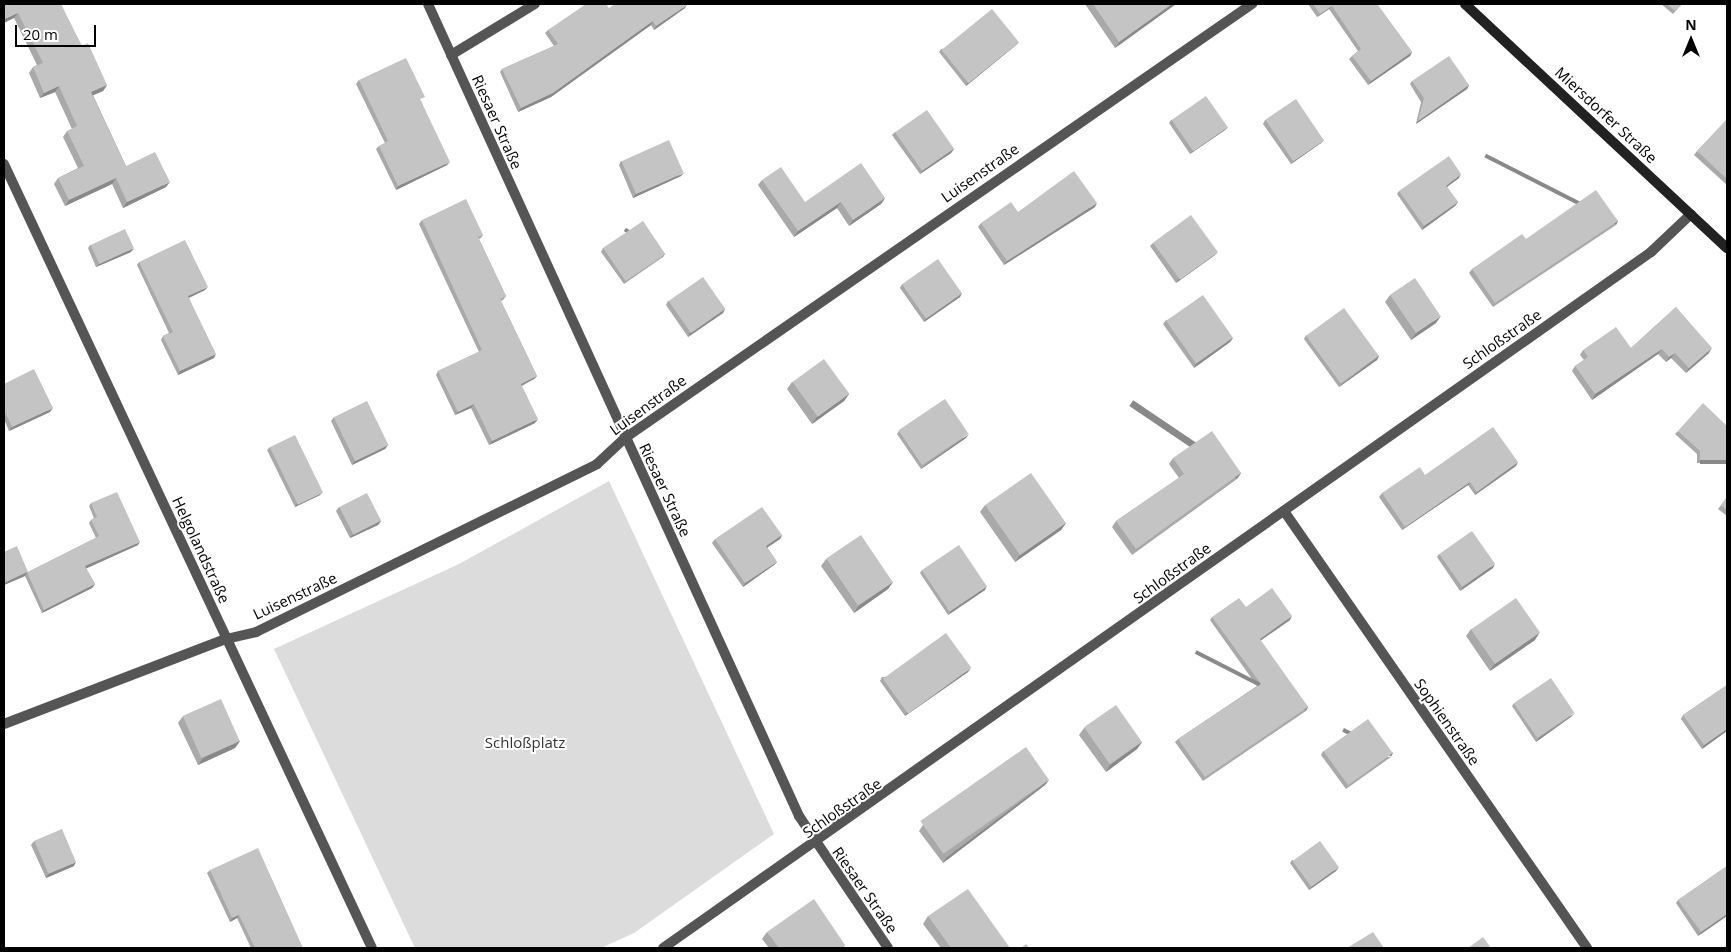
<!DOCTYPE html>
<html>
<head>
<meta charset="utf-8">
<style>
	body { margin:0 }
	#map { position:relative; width:1731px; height:952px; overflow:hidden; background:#fff; font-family:"Open Sans",sans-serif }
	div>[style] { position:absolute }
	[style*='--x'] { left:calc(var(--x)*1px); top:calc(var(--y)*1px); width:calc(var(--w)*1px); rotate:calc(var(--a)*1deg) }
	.green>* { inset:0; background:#dcdcdc }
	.street>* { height:10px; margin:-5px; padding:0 5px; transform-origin:5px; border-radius:5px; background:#555 }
	.secondary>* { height:10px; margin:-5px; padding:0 5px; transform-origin:5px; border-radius:5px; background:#222 }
	.wall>* { inset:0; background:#a9a9a9 }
	.shaded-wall>* { inset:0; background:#898989; transform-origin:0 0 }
	.building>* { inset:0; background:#c4c4c4; transform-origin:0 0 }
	span { translate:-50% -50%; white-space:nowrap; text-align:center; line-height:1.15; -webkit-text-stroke:4px #fff; paint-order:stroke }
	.street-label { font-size:15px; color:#000 }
	.park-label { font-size:15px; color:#333 }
	.frame { position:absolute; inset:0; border:5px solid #000; pointer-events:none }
	.north { position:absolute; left:1666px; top:15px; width:50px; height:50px; -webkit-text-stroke:4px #fff; paint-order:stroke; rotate:0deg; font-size:14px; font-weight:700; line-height:20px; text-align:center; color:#000 }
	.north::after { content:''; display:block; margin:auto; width:18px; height:22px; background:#000; clip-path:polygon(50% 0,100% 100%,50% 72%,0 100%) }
	.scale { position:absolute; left:15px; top:25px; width:81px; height:22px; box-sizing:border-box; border:2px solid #000; border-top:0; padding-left:6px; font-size:15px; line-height:18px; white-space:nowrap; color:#000; -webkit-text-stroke:4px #fff; paint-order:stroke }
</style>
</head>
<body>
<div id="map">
	<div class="green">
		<div style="clip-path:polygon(609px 481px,774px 834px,634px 933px,601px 948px,415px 948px,274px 649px,459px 564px)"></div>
	</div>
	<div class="street">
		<div style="--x:428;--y:4;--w:893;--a:65.44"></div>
		<div style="--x:799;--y:816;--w:159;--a:56"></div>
		<div style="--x:451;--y:55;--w:98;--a:-31.3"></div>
		<div style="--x:4;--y:164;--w:866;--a:64.86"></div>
		<div style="--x:1284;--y:511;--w:532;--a:55.26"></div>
		<div style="--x:4;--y:724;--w:238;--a:-21"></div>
		<div style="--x:226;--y:639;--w:31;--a:-13"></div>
		<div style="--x:256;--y:632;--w:380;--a:-26.2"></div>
		<div style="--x:597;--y:464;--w:38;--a:-43"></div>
		<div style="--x:625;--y:438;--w:763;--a:-34.69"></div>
		<div style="--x:663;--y:948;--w:1209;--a:-35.16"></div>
		<div style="--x:1651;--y:252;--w:55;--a:-43.5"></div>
	</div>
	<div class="secondary">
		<div style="--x:1465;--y:4;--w:358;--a:43"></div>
	</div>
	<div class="wall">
		<div style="clip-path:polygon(4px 4px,82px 46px,107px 85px,103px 91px,93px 95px,126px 166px,166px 187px,123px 208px,112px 184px,65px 206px,54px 184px,58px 178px,78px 168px,63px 137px,67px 131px,72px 129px,55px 92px,40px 98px,29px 73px,33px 67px,37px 65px,14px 18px)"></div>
		<div style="clip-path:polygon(1085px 4px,1176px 4px,1115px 48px)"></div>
		<div style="clip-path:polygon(1308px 4px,1377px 4px,1412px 52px,1410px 56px,1368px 85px,1349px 59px,1352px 56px,1358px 51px,1329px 9px,1317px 17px)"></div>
		<div style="clip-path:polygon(1661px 4px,1682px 4px,1673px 14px)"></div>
		<div style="clip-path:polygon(609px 8px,685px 8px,654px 30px,651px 25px,551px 97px,518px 112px,500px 72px,502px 69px,554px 46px,545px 33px,548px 30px)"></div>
		<div style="clip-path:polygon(1019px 42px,1016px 45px,966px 86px,939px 52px,941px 49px)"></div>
		<div style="clip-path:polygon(359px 80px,422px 101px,421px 101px,447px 165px,396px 190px,376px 149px,379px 146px,385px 143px,356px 84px)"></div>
		<div style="clip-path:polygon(1412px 81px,1469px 85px,1467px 89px,1416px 124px,1421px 102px,1410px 84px)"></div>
		<div style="clip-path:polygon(1171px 120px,1228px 127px,1225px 130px,1190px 154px,1169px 123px)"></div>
		<div style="clip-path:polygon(1265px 120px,1324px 140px,1321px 143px,1291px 164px,1263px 124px)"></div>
		<div style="clip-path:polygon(1727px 121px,1727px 185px,1694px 155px,1697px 151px)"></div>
		<div style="clip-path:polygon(895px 132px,954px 149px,951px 153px,920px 174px,892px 135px)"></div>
		<div style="clip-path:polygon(621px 161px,681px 176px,633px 198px,619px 165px)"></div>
		<div style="clip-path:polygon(1459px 178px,1447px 187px,1458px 202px,1455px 206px,1422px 230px,1397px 194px,1399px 191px)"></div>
		<div style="clip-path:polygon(762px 180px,805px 202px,885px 198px,881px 204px,849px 226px,837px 208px,794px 237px,758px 185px)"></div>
		<div style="clip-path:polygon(1095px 207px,1004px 265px,978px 227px,981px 223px)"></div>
		<div style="clip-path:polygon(422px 220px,483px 235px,481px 238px,479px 239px,506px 296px,503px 300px,501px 301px,537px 376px,534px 379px,522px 386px,535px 423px,489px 445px,471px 408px,455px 415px,436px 375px,438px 371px,479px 352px,419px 224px)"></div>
		<div style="clip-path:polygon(1618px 221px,1616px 225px,1493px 307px,1469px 273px,1472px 269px,1526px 239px)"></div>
		<div style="clip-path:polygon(1153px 243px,1215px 255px,1176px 283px,1150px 246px)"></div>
		<div style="clip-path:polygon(90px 245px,131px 252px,96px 267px,88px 248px)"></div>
		<div style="clip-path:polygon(603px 248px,663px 257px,624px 284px,601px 252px)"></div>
		<div style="clip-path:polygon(139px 262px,205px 290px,189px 298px,214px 358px,178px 375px,161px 340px,163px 336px,169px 333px,137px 265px)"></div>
		<div style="clip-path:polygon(902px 284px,962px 293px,960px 297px,924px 322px,900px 288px)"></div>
		<div style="clip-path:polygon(1390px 295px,1436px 323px,1411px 340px,1385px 302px)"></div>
		<div style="clip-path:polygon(668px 301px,725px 309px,723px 313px,688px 337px,666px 305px)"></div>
		<div style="clip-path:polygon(1676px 307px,1709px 353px,1686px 373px,1671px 358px,1666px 362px,1658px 354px,1592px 400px,1572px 371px,1575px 366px,1584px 360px,1580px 355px,1583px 350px,1631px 348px)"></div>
		<div style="clip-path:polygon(1166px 320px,1233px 338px,1230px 342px,1194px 368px,1163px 324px)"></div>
		<div style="clip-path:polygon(1306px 335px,1379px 356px,1377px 360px,1339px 387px,1304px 339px)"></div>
		<div style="clip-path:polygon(792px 382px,849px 394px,844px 401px,812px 424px,787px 389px)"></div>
		<div style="clip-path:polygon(4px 384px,50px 412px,9px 431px,4px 419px)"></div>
		<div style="clip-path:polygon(334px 417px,388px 445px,385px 449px,352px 465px,331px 421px)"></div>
		<div style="clip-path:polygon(899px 431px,966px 438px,921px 469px,897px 434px)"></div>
		<div style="clip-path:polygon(1678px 431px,1727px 463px,1697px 463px,1697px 454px,1675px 434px)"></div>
		<div style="clip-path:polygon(270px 447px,320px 495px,295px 507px,267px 450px)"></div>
		<div style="clip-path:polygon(1173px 458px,1241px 473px,1237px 479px,1132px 555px,1112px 527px,1116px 521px,1179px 478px,1169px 464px)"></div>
		<div style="clip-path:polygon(1516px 466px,1475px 495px,1468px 485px,1402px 530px,1379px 497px,1382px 493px,1425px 475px)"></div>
		<div style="clip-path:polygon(1727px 497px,1727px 516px,1718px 509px)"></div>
		<div style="clip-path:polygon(91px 503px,138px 545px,86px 568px,95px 584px,92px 588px,42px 613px,25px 576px,4px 585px,4px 552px,28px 572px,96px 538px,89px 523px,91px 520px,94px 518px,89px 506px)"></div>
		<div style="clip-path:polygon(985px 505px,1066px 523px,1061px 530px,1015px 562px,980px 512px)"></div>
		<div style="clip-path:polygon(339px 507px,381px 521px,378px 525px,350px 538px,336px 511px)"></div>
		<div style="clip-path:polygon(782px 535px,780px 539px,767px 547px,777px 562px,774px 565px,743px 587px,712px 543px,715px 539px)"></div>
		<div style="clip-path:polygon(1439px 554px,1493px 568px,1460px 591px,1437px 557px)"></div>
		<div style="clip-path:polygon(826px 559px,893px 582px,888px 589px,854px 613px,821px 566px)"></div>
		<div style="clip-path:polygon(922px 570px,985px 590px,948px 615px,920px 573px)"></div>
		<div style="clip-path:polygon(1246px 607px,1290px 620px,1260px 641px,1308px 707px,1306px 711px,1203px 781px,1175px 742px,1178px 739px,1257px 686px,1210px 620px,1212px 617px)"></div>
		<div style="clip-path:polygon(1471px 629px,1535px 640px,1490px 671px,1466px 636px)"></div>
		<div style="clip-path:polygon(968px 672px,905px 716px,880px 681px,882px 677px)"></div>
		<div style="clip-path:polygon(1727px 685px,1727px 731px,1702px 749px,1681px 719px,1683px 715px)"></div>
		<div style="clip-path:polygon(1514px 703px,1572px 716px,1536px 742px,1512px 706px)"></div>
		<div style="clip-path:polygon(183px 716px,240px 741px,235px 748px,198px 765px,178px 723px)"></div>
		<div style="clip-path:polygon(1084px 728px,1142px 742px,1137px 749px,1106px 772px,1079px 735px)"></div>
		<div style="clip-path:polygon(1323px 751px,1391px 757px,1346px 789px,1321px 755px)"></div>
		<div style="clip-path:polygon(1049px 780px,1045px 785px,943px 863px,919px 831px,923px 825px)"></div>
		<div style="clip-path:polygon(34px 841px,74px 866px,46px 878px,31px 845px)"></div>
		<div style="clip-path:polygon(1292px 860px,1336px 871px,1309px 890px,1290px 863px)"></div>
		<div style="clip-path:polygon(1727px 866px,1727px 916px,1698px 936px,1676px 903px,1678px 900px)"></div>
		<div style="clip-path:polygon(210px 870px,303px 948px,251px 948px,237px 918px,230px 922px,207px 873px)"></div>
		<div style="clip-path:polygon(928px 916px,1010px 948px,941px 948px,923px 924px)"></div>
		<div style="clip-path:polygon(767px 932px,845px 945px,843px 948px,769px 948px,762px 939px)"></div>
	</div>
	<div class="shaded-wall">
		<div style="clip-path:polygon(1172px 4px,1176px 4px,1115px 48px,1119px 42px)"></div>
		<div style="clip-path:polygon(687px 5px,685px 8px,654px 30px,656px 26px)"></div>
		<div style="clip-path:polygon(1332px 6px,1329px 9px,1317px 17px,1320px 14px)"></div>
		<div style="clip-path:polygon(18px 13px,14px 18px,4px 23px,4px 19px)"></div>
		<div style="clip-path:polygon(653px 21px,651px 25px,551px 97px,518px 112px,521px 108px)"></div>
		<div style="clip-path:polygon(1019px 42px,1016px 45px,966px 86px,968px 82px)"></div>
		<div style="clip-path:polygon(1412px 52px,1410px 56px,1368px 85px,1371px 81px)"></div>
		<div style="clip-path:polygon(107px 85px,103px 91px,87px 98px,91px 92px)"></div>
		<div style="clip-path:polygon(1469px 85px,1467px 89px,1416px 124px,1418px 121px)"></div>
		<div style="clip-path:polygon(59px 86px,55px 92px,40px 98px,44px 93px)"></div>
		<div style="clip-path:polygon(1228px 127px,1225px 130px,1190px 154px,1193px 151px)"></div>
		<div style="clip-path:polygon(1324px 140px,1321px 143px,1291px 164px,1294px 161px)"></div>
		<div style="clip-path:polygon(954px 149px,951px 153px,920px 174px,922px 171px)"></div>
		<div style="clip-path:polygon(450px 162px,447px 165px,396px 190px,398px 186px)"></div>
		<div style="clip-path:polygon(684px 173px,681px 176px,633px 198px,636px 194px)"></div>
		<div style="clip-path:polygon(1461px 174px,1459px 178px,1444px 189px,1446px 186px)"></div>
		<div style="clip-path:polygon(116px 178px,112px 184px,65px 206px,69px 200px)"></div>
		<div style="clip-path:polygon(170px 182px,166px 187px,123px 208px,127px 202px)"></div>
		<div style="clip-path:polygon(885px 198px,881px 204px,849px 226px,853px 220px)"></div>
		<div style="clip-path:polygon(841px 202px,837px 208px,794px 237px,798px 231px)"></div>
		<div style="clip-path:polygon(1458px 202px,1455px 206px,1422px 230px,1424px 226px)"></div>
		<div style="clip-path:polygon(1097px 203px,1095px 207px,1004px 265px,1007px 261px)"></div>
		<div style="left:1618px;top:221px;width:4px;height:148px;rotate:117deg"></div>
		<div style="clip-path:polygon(134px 248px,131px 252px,96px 267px,99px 264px)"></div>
		<div style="clip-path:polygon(1218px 252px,1215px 255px,1176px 283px,1179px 279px)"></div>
		<div style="left:665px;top:254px;width:4px;height:47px;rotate:124deg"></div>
		<div style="clip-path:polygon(208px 287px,205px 290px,186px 299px,188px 296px)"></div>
		<div style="clip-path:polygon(962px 293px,960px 297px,924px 322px,926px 318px)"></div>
		<div style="clip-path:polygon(725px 309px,723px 313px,688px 337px,690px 333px)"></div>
		<div style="clip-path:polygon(1441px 316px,1436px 323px,1411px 340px,1416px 333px)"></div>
		<div style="clip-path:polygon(1233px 338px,1230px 342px,1194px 368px,1196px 364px)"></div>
		<div style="clip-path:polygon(1712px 348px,1709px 353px,1686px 373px,1689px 368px)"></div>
		<div style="clip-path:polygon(1662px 349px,1658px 354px,1592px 400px,1595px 394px)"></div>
		<div style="clip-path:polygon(1675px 353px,1671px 358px,1666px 362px,1669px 357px)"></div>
		<div style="clip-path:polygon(216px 354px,214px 358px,178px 375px,180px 371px)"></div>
		<div style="clip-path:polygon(1379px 356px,1377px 360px,1339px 387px,1342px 384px)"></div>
		<div style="clip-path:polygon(537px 376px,534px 379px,518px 387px,521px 384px)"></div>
		<div style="clip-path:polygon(849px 394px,844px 401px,812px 424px,817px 417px)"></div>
		<div style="clip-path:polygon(474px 404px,471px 408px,455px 415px,458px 412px)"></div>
		<div style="clip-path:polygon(53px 408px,50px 412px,9px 431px,12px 427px)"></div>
		<div style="clip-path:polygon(538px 419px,535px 423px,489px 445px,492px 441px)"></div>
		<div style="clip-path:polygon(969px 434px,966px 438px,921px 469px,924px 466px)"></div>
		<div style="clip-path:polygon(388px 445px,385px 449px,352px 465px,355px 461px)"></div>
		<div style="left:1700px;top:460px;width:27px;height:4px"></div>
		<div style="clip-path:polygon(1518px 462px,1516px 466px,1475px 495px,1477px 492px)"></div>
		<div style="left:1241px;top:473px;width:7px;height:130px;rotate:124deg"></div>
		<div style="clip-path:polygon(1470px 482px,1468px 485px,1402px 530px,1405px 527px)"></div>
		<div style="clip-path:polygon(323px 492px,320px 495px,295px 507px,297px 504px)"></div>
		<div style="clip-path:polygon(381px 521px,378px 525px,350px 538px,352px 535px)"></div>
		<div style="clip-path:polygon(1066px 523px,1061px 530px,1015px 562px,1020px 555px)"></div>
		<div style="clip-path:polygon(782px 535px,780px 539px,764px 550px,766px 546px)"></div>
		<div style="clip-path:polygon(140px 542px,138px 545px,83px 570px,85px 566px)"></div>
		<div style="clip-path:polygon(777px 562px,774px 565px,743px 587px,745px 583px)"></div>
		<div style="clip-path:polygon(1495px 564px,1493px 568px,1460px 591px,1463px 587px)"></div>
		<div style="clip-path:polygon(27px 572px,25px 576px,4px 585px,4px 583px)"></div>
		<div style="clip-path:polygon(893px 582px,888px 589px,854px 613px,859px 605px)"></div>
		<div style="clip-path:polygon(95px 584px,92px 588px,42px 613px,44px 610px)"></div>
		<div style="clip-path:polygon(987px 586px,985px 590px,948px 615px,951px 611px)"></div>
		<div style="clip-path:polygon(1292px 616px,1290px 620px,1257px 643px,1260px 639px)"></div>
		<div style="clip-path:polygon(1540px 632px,1535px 640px,1490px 671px,1495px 663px)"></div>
		<div style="clip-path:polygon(971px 668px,968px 672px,905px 716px,907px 713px)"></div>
		<div style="left:1308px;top:707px;width:4px;height:125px;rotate:117deg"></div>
		<div style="clip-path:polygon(1575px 713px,1572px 716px,1536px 742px,1539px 738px)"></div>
		<div style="clip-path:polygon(1727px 729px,1727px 731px,1702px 749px,1704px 745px)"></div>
		<div style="clip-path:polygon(240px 741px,235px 748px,198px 765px,203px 758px)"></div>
		<div style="clip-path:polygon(1142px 742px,1137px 749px,1106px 772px,1110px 765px)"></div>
		<div style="left:1393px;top:753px;width:4px;height:55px;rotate:117deg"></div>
		<div style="clip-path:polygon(1049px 780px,1045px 785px,943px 863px,946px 858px)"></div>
		<div style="clip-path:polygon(76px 862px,74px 866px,46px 878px,48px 874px)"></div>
		<div style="clip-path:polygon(1339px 867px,1336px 871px,1309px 890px,1312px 886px)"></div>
		<div style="clip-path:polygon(1727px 914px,1727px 916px,1698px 936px,1701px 932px)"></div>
		<div style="clip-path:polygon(239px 915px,237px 918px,230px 922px,232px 918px)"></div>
	</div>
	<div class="building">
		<div style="clip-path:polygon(4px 4px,61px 4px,82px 46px,88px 43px,107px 85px,91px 92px,126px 166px,155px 152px,170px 182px,127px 202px,116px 178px,69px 200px,58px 178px,84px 166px,67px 131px,77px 126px,59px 86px,44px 93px,33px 67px,43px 63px,18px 13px,4px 19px)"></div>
		<div style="clip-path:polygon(586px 4px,606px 4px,609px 8px,615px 4px,687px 4px,687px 5px,656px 26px,653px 21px,553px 93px,521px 108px,502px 69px,558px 44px,548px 30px)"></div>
		<div style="clip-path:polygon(1093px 4px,1172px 4px,1119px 42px)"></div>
		<div style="clip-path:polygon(1313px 4px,1377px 4px,1412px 52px,1371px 81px,1352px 56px,1361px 49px,1332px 6px,1320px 14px)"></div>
		<div style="clip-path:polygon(1667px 4px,1682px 4px,1675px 11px)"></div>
		<div style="left:992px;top:9px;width:43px;height:65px;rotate:51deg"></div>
		<div style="clip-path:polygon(1449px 56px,1469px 85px,1418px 121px,1424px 98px,1412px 81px)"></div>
		<div style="clip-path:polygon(406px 58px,425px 97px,420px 99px,450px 162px,398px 186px,379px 146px,388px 141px,359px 80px)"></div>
		<div style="left:1206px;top:96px;width:38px;height:42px;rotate:55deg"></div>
		<div style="left:1296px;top:99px;width:50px;height:37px;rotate:56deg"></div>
		<div style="left:927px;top:110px;width:47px;height:39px;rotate:55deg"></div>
		<div style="clip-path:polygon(1726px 120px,1727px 121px,1727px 179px,1697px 151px)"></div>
		<div style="left:669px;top:140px;width:36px;height:52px;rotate:66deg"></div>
		<div style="clip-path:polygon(1449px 156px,1461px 174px,1446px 186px,1458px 202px,1424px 226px,1399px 191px)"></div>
		<div style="clip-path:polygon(861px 163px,885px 198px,853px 220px,841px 202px,798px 231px,762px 180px,781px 167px,805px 202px)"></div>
		<div style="clip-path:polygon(1074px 171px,1097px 203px,1007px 261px,981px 223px,1011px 202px,1018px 212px)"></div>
		<div style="clip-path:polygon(1596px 190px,1618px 221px,1495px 303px,1472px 269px,1522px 234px,1526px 239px)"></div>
		<div style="clip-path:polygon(466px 199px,483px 235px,478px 237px,506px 296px,500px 299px,537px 376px,521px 384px,538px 419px,492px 441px,474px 404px,458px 412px,438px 371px,482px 350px,422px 220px)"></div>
		<div style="left:1191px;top:215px;width:46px;height:47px;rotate:54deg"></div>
		<div style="left:643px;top:221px;width:40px;height:48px;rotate:56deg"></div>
		<div style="left:125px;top:229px;width:21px;height:38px;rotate:65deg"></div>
		<div style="clip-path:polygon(185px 240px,208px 287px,188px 296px,216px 354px,180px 371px,163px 336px,173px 332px,139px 262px)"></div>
		<div style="left:938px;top:259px;width:42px;height:44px;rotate:55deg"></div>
		<div style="left:703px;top:277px;width:39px;height:42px;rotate:55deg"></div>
		<div style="left:1415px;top:278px;width:46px;height:30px;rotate:56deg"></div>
		<div style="left:1203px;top:295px;width:52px;height:45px;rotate:55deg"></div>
		<div style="clip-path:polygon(1676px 307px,1712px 348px,1689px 368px,1675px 353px,1669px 357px,1662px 349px,1595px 394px,1575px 366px,1588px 357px,1583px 350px,1616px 327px,1631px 348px)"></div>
		<div style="left:1344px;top:308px;width:59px;height:47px;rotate:54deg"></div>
		<div style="left:824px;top:359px;width:43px;height:39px;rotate:54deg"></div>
		<div style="clip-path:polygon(34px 369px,53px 408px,12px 427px,4px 410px,4px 384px)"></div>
		<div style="left:945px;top:399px;width:42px;height:56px;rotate:56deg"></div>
		<div style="left:367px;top:401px;width:49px;height:37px;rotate:64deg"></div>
		<div style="clip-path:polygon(1703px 403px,1727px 426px,1727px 460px,1700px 460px,1700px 451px,1678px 431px)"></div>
		<div style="clip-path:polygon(1493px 427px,1518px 462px,1477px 492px,1470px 482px,1405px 527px,1382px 493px,1420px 467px,1425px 475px)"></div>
		<div style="clip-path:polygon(1212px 431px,1241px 473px,1136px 549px,1116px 521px,1184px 474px,1173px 458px)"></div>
		<div style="left:295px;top:435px;width:64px;height:28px;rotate:64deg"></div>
		<div style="left:1031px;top:473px;width:61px;height:56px;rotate:55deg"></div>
		<div style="clip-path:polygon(117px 492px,140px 542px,85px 566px,95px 584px,44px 610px,27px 572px,4px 583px,4px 552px,17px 546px,28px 572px,99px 536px,91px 520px,97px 517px,91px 503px)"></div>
		<div style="left:367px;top:493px;width:31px;height:31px;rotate:63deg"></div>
		<div style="clip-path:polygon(1727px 497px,1727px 510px,1721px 505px)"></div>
		<div style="clip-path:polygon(762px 507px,782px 535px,766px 546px,777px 562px,745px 583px,715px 539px)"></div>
		<div style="left:1472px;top:531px;width:40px;height:40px;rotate:55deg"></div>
		<div style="left:861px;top:535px;width:57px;height:42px;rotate:56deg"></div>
		<div style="left:959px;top:545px;width:50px;height:45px;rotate:56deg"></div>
		<div style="clip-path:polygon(1272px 588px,1292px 616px,1260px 639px,1308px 707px,1205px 777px,1178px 739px,1261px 684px,1212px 617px,1239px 598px,1246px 607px)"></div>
		<div style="left:1516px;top:598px;width:42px;height:55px;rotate:55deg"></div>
		<div style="left:946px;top:633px;width:43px;height:78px;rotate:54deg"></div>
		<div style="left:1551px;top:678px;width:42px;height:45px;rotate:56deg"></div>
		<div style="clip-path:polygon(1727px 685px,1727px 729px,1704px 745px,1683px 715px)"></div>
		<div style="left:221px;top:699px;width:46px;height:42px;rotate:66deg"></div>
		<div style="left:1116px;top:705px;width:45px;height:39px;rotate:55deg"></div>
		<div style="left:1368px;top:719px;width:42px;height:55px;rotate:54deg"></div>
		<div style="left:1026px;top:747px;width:40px;height:129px;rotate:55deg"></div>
		<div style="left:62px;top:829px;width:36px;height:30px;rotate:67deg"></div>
		<div style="left:1320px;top:841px;width:32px;height:34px;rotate:54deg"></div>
		<div style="clip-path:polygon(258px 848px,303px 948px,255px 948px,239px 915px,232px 918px,210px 870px)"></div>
		<div style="clip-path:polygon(1727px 866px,1727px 914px,1701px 932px,1678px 900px)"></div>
		<div style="clip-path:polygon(968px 889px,1010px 948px,951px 948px,928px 916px)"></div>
		<div style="clip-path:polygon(814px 899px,845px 945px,841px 948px,779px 948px,767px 932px)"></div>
		<div style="clip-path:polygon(1373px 932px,1384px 948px,1347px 948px)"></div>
		<div style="clip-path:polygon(1483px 937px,1491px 948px,1468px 948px)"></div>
		<div style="clip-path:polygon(1026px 944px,1029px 948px,1021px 948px)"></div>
	</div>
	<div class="street-label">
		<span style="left:1606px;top:115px;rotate:43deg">Miersdorfer Straße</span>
		<span style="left:497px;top:122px;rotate:66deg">Riesaer Straße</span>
		<span style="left:980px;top:173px;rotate:-35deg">Luisenstraße</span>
		<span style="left:1502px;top:339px;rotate:-35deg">Schloßstraße</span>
		<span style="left:648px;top:405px;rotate:-36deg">Luisenstraße</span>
		<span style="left:665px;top:490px;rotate:65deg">Riesaer Straße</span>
		<span style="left:201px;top:550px;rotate:65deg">Helgolandstraße</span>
		<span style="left:1172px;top:573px;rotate:-36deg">Schloßstraße</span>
		<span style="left:295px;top:596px;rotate:-25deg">Luisenstraße</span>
		<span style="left:1447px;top:722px;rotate:55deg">Sophienstraße</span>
		<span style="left:842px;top:808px;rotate:-35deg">Schloßstraße</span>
		<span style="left:865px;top:890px;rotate:55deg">Riesaer Straße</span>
	</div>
	<div class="park-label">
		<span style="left:525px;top:743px">Schloßplatz</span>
	</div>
	<div class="frame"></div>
	<div class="north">N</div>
	<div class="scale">20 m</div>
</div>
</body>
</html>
